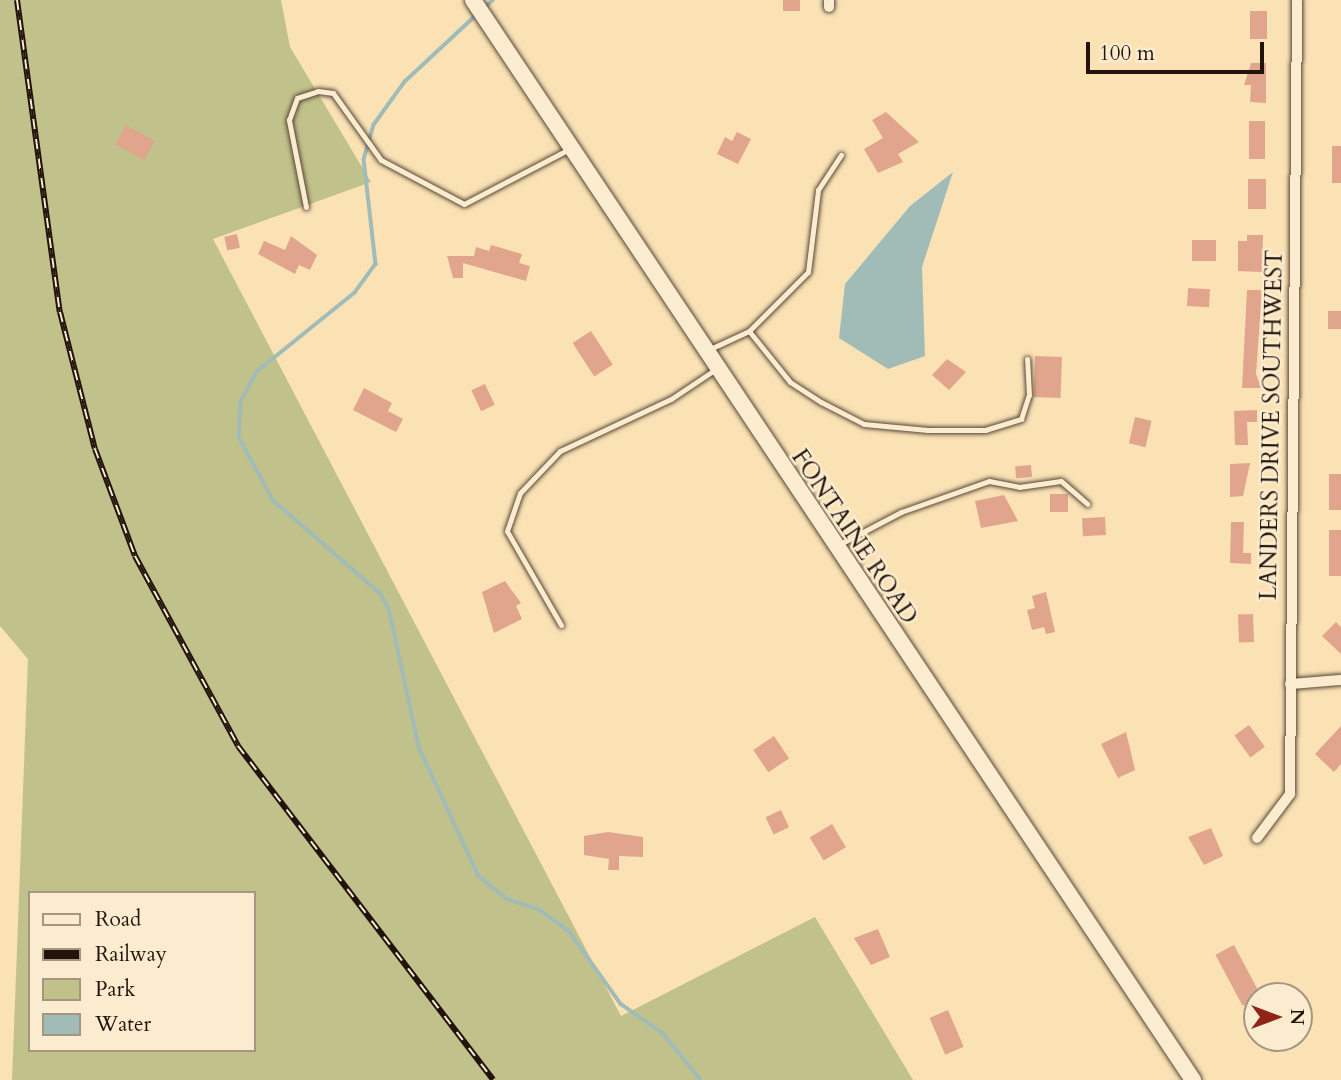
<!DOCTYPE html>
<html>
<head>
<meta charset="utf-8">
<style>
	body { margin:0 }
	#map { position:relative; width:1341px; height:1080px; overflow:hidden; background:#fae2b5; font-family:Cardo,serif }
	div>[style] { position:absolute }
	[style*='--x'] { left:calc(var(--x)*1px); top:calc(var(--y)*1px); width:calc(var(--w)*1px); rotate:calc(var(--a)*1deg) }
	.green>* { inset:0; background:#c1c28b }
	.water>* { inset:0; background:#a1bcb7 }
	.stream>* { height:3.5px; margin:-1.75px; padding:0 1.75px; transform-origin:1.75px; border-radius:1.75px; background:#a1bcb7 }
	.building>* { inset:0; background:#e1a58d; transform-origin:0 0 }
	.roads { filter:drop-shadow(0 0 2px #584837) drop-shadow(0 0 2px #584837) }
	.lane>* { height:5px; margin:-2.5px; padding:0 2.5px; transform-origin:2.5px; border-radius:2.5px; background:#fceccf }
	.street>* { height:10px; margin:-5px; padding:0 5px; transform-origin:5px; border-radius:5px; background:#fceccf }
	.secondary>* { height:16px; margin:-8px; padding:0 8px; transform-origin:8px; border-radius:8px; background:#fceccf }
	.rail>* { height:6px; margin-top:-3px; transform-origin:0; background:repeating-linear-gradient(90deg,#fceccf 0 10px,#22140d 0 20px); box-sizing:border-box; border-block:2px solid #22140d }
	span { translate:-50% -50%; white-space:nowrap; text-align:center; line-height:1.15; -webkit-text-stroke:5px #fceccf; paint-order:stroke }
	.street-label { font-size:23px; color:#22140d }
	.legend { position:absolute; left:28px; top:891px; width:228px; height:161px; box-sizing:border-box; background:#fceccf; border:2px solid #a59681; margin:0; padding:9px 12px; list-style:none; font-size:21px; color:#22140d }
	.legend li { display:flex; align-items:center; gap:14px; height:35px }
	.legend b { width:35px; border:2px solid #a59681 }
	.north { position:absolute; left:1243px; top:982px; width:70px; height:70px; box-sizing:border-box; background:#fceccf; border:2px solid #a59681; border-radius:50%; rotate:90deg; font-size:19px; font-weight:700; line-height:28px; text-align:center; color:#22140d }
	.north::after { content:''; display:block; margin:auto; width:24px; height:32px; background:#8f2418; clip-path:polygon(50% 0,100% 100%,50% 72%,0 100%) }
	.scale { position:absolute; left:1086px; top:42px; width:178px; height:32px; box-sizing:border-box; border:4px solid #22140d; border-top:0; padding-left:9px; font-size:21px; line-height:24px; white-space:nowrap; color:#22140d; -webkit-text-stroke:5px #fceccf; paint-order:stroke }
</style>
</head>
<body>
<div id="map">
	<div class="green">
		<div style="clip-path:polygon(evenodd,0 0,281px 0,290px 47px,371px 182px,213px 239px,621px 1016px,815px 917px,913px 1080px,12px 1080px,28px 659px,0 626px,0 0,30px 893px,254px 893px,254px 1050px,30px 1050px,30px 893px)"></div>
	</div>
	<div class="water">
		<div style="clip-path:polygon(953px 172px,922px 267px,925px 356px,888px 369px,839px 338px,845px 284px,910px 206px)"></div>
	</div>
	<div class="stream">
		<div style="--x:484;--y:8;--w:12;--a:-42"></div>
		<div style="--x:476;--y:16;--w:97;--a:137.1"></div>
		<div style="--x:405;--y:82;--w:53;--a:125.8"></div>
		<div style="--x:374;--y:125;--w:35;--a:106"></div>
		<div style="--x:364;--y:159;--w:106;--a:83.5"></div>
		<div style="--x:376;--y:264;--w:36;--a:126"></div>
		<div style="--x:355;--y:293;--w:126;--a:141.1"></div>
		<div style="--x:257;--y:372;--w:34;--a:118"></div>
		<div style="--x:241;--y:402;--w:35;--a:93"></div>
		<div style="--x:239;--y:437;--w:72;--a:61.6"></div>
		<div style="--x:273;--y:500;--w:142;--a:41"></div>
		<div style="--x:380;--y:593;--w:17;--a:59"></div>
		<div style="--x:389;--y:608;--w:142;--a:77.8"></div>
		<div style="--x:419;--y:747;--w:142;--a:65.1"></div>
		<div style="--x:479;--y:876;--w:36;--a:39"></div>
		<div style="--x:507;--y:899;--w:35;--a:18"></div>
		<div style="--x:540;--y:910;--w:36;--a:36"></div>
		<div style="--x:569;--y:931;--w:90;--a:54.5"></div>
		<div style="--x:621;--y:1004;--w:52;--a:34.9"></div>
		<div style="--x:664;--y:1034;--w:59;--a:51.2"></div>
	</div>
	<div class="building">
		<div style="left:783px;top:0;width:17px;height:11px"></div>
		<div style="left:1250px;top:11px;width:17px;height:28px"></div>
		<div style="clip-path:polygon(1251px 63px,1266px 63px,1266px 103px,1250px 102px,1251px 85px,1244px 85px)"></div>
		<div style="clip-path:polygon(886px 112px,919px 142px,898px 154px,903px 162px,878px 173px,864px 149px,883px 138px,872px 120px)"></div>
		<div style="left:1249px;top:121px;width:16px;height:38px"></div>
		<div style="left:126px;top:125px;width:33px;height:22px;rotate:29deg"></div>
		<div style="clip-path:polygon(737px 132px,751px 139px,738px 164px,717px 154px,725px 137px,732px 141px)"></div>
		<div style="left:1332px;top:146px;width:9px;height:37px"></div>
		<div style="left:1248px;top:179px;width:18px;height:30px"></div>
		<div style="left:237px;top:234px;width:14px;height:13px;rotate:78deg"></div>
		<div style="clip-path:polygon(1247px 235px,1263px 235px,1262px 272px,1238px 271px,1238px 241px,1247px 241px)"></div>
		<div style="clip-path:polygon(291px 236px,317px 255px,310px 270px,299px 265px,295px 274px,258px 254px,264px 241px,285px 250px)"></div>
		<div style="left:1192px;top:240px;width:24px;height:21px"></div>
		<div style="clip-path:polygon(491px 245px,522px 254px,519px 263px,530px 266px,526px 281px,463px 263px,463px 278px,453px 278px,447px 256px,474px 256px,476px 247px,489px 251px)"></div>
		<div style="left:1188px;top:288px;width:22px;height:18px;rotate:3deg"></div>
		<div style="clip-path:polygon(1247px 290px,1262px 290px,1256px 374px,1261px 388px,1242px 388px)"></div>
		<div style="left:1328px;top:311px;width:13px;height:18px"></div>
		<div style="left:591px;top:331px;width:40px;height:22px;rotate:57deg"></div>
		<div style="left:1035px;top:356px;width:27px;height:41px;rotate:2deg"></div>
		<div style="clip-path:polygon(947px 359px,966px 372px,949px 390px,932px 375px)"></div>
		<div style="left:485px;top:384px;width:23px;height:15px;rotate:65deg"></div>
		<div style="clip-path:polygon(364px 388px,392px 403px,388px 411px,403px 419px,396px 432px,353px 410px)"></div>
		<div style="clip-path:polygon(1257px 410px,1257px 422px,1247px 422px,1248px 445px,1235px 445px,1234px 411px)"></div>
		<div style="left:1135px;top:417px;width:17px;height:27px;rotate:13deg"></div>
		<div style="clip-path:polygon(1250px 463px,1243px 496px,1230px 497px,1230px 464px)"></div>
		<div style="left:1031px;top:465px;width:12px;height:16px;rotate:85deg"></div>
		<div style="left:1329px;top:474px;width:12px;height:36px"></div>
		<div style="left:1050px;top:494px;width:18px;height:18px"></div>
		<div style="clip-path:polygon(1004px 495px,1018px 521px,981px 528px,975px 501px)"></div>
		<div style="left:1105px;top:517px;width:18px;height:23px;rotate:87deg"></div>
		<div style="clip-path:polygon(1231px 522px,1244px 522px,1243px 553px,1251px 553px,1251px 564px,1230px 563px)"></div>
		<div style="left:1341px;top:530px;width:46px;height:12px;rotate:90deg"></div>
		<div style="clip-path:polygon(505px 581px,521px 603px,516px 606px,522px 619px,494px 633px,482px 592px)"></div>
		<div style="clip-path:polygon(1046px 592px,1055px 632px,1046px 634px,1044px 627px,1032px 630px,1027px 610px,1035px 608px,1032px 596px)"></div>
		<div style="left:1253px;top:614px;width:28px;height:15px;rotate:88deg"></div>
		<div style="clip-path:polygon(1336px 622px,1341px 627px,1341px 654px,1322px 636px)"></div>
		<div style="left:1249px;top:725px;width:27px;height:18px;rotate:54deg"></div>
		<div style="clip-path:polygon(1341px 726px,1341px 764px,1334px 772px,1315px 754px)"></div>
		<div style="clip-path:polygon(1126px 732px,1135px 770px,1118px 778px,1101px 744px)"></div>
		<div style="left:774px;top:736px;width:27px;height:25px;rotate:56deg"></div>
		<div style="left:781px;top:810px;width:19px;height:17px;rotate:65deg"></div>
		<div style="left:832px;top:824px;width:27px;height:26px;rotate:59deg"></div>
		<div style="clip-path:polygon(1211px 828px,1223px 856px,1204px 865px,1188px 837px)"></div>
		<div style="clip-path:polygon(608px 832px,643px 837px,643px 857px,619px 856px,619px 870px,608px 870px,609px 859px,584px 855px,584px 836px)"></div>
		<div style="clip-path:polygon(878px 929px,890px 957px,871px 965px,854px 938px)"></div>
		<div style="left:1234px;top:945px;width:58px;height:21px;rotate:62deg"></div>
		<div style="left:948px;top:1010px;width:40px;height:20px;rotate:67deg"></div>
	</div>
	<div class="roads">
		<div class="lane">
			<div style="--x:306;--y:207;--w:89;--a:-101.1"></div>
			<div style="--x:289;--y:120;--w:23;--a:-70"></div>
			<div style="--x:297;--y:98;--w:22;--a:-18"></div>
			<div style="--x:318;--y:91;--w:15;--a:8"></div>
			<div style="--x:333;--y:93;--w:82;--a:54.4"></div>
			<div style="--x:381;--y:160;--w:94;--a:27.9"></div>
			<div style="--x:464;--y:204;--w:121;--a:-27.6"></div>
			<div style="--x:749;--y:331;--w:83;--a:-45"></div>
			<div style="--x:808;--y:272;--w:83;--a:-83"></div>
			<div style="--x:818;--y:190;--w:42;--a:-56.7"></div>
			<div style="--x:710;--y:349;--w:43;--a:-24.8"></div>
			<div style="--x:749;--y:331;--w:65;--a:51.2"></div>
			<div style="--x:790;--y:382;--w:37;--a:33"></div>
			<div style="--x:821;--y:402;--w:48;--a:27.1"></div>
			<div style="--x:864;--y:424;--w:64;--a:5.4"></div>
			<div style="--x:928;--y:430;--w:57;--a:0"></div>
			<div style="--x:985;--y:430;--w:38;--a:-17"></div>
			<div style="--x:1021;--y:419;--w:25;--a:-72"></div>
			<div style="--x:1029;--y:395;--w:36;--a:-93"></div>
			<div style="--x:840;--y:544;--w:69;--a:-27.7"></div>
			<div style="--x:901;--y:512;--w:93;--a:-19.4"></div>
			<div style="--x:989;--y:481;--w:31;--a:11"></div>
			<div style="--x:1019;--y:487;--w:42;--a:-8.1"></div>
			<div style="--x:1061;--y:481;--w:35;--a:41"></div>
			<div style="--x:561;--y:625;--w:108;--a:-119.9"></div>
			<div style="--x:507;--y:531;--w:40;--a:-71.1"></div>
			<div style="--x:520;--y:493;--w:58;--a:-46.4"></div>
			<div style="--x:560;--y:451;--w:123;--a:-25.1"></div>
			<div style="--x:671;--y:399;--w:54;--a:-33.7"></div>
		</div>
		<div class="street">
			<div style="--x:829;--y:0;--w:7;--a:90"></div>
			<div style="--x:1290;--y:684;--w:51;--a:-4.5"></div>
			<div style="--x:1257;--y:838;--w:55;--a:-53.1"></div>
			<div style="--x:1290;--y:794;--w:794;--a:-89.49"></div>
		</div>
		<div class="secondary">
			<div style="--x:473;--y:0;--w:1298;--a:56.31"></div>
		</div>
	</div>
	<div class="rail">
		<div style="--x:17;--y:0;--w:315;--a:82.2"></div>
		<div style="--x:60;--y:312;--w:141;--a:75.7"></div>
		<div style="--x:95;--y:449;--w:114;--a:69.5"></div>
		<div style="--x:135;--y:556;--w:216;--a:61.5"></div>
		<div style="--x:238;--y:746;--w:420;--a:52.6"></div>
	</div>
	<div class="street-label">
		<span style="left:1272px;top:425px;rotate:-89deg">LANDERS DRIVE SOUTHWEST</span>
		<span style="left:854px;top:537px;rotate:56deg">FONTAINE ROAD</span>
	</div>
	<ul class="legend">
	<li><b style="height:9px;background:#fceccf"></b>Road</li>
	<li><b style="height:9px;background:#22140d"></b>Railway</li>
	<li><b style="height:19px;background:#c1c28b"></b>Park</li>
	<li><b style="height:19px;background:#a1bcb7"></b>Water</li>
	</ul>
	<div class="north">N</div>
	<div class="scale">100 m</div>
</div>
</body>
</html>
